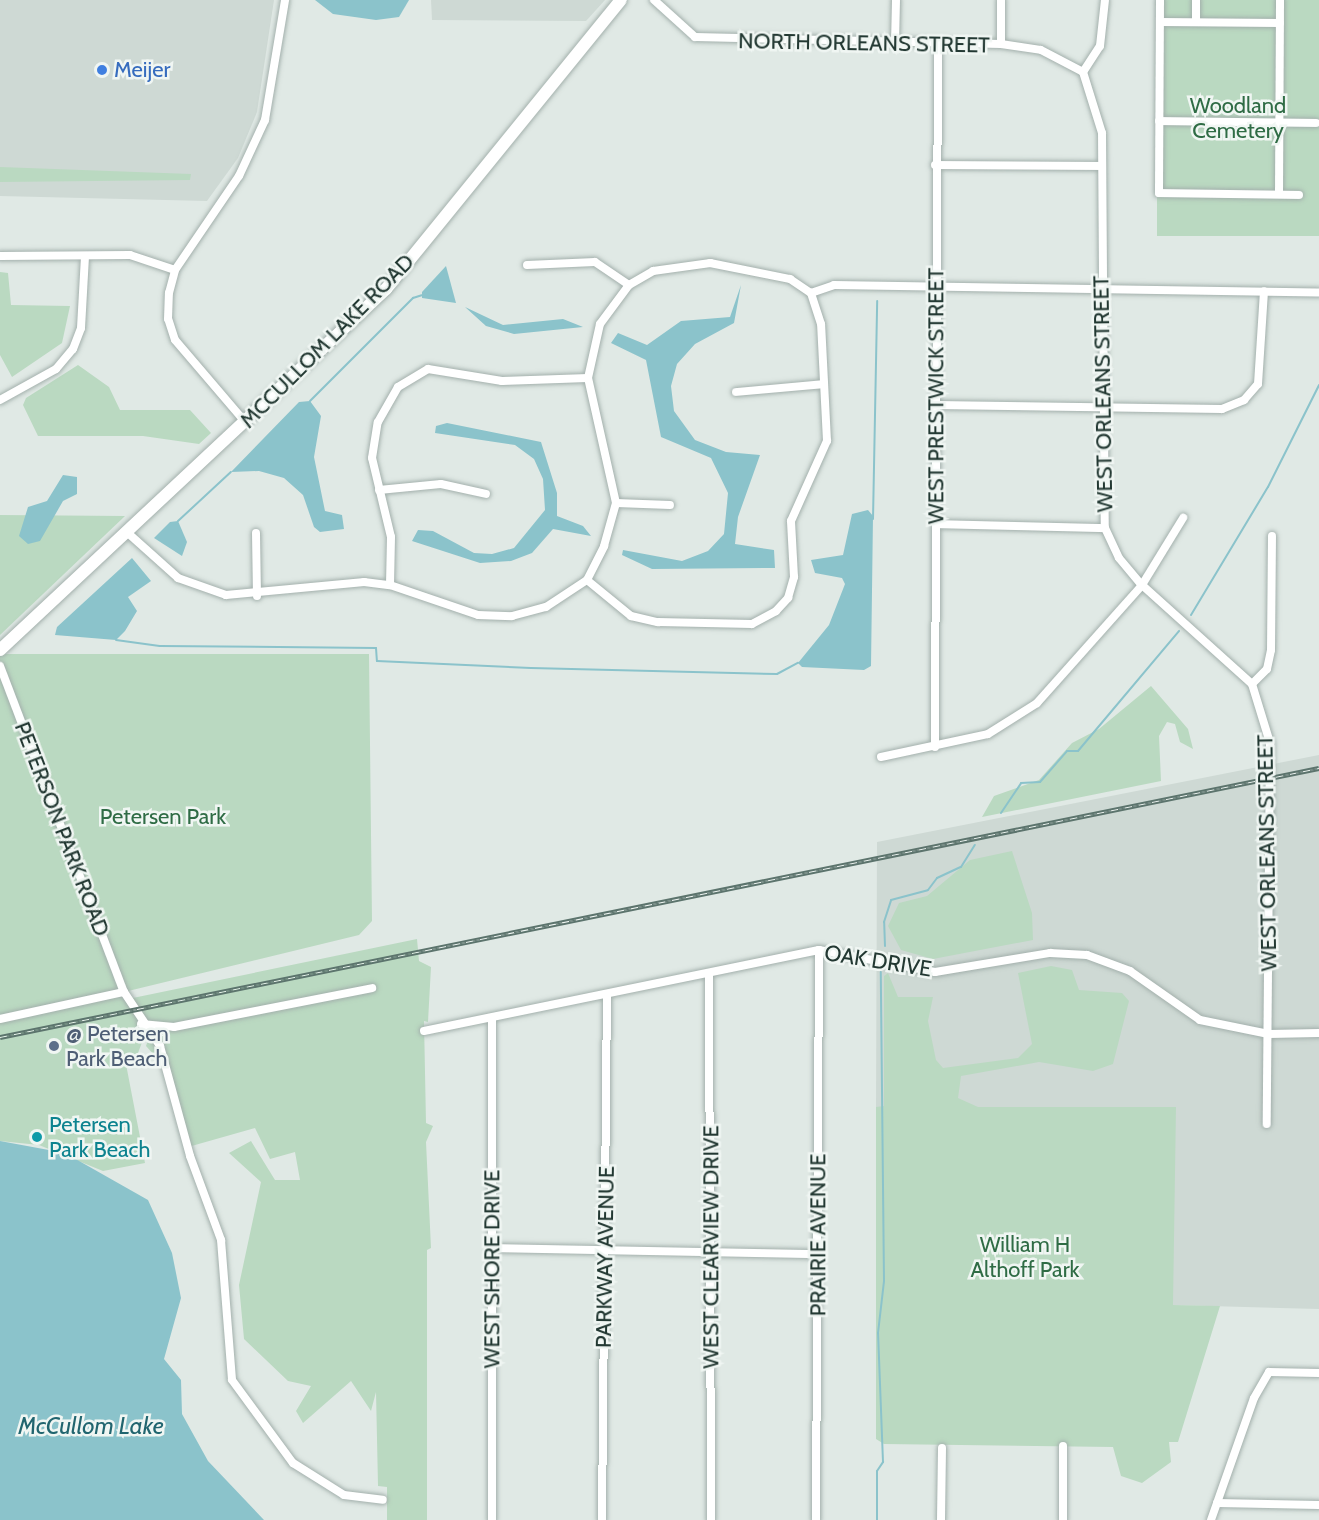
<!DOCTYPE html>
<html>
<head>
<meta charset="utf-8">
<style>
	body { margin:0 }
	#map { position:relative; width:1319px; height:1520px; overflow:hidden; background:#e0e9e5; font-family:Cabin,sans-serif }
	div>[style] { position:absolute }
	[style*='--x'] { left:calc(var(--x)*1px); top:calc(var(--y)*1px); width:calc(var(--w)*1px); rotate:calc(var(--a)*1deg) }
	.built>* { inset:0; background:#ced9d4 }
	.green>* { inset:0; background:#bad9c1; transform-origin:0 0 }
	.water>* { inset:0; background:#8bc3cb }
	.stream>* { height:2px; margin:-1px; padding:0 1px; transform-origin:1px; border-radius:1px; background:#8bc3cb }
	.roads { filter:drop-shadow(0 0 2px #a3b0ac) drop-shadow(0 0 2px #a3b0ac) }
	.street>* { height:8px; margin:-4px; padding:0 4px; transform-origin:4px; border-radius:4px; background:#fff }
	.secondary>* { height:12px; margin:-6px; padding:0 6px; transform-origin:6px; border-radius:6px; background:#fff }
	.rail>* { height:4.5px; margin-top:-2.25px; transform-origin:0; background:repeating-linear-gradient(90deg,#f0f6f3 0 7px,#5c746d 0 14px); box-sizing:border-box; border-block:2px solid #5c746d }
	.dots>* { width:16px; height:16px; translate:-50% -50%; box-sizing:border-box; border:3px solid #f0f6f3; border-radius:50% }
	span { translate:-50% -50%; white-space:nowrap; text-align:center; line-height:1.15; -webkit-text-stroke:5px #f0f6f3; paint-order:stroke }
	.street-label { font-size:22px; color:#223832 }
	.shop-label { font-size:22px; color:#366cbe }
	.left { translate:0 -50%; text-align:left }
	.park-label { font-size:22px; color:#2f6c45 }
	.service-label { font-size:22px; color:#4e5e75 }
	.culture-label { font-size:22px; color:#0d838f }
	.water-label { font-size:24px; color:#21656f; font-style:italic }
</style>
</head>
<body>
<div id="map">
	<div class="built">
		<div style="clip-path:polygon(0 0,274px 0,257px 112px,238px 158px,207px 201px,0 196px)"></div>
		<div style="clip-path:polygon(431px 0,605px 0,586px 21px,432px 20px)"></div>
		<div style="clip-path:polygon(1319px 755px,1319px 1309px,1173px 1305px,876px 1107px,877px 842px)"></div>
	</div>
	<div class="green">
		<div style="left:1157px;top:0;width:162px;height:236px"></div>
		<div style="clip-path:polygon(0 167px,191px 174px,190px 180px,0 182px)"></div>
		<div style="clip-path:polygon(0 272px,8px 273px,11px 305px,70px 306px,62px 343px,12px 377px,0 355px)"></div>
		<div style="clip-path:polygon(78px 365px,109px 387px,120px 410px,190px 410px,211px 433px,199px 444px,143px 436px,38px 436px,23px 405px,26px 398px)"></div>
		<div style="clip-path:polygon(0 515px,125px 516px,0 635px)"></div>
		<div style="clip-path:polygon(0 654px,369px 654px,372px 921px,359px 935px,124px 992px,128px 999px,417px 939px,419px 961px,431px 967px,428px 1022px,424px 1021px,426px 1123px,433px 1126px,426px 1142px,431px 1248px,427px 1250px,427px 1520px,387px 1520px,387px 1487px,378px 1486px,376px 1392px,371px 1411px,351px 1381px,303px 1423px,296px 1411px,311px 1386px,288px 1381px,244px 1339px,239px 1285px,261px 1182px,229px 1153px,251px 1141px,275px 1180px,300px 1180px,295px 1152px,270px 1159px,255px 1128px,188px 1147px,167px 1069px,146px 1046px,150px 1034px,142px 1025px,144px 1037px,138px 1053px,125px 1059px,145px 1163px,103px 1171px,39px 1145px,0 1141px)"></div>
		<div style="clip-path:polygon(1151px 686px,1188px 729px,1193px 749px,1180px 742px,1175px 724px,1167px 722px,1159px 736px,1161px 781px,982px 817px,994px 796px,1039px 780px,1072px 743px,1099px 729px)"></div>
		<div style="clip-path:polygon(1012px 851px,1032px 913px,1033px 940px,933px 959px,901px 950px,888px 926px,899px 903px,927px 896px,970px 860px)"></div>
		<div style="clip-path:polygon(1051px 966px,1072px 970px,1079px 990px,1122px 993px,1129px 1001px,1113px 1064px,1093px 1071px,1039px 1062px,961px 1076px,958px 1098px,978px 1107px,1176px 1107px,1173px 1305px,1220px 1306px,1178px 1442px,1169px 1442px,1171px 1462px,1142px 1483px,1121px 1476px,1113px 1447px,884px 1444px,876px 1439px,876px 1107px,884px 1106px,884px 976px,888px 973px,898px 997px,933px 997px,928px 1021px,936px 1060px,943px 1068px,1018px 1058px,1032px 1044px,1018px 973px)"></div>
	</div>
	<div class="water">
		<div style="clip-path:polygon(315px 0,409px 0,399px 17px,376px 20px,333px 14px)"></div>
		<div style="clip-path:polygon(446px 266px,456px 303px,422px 298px,422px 292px)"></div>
		<div style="clip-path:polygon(741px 285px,734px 323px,695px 344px,677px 364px,671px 386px,674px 411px,695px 440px,726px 452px,760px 455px,738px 517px,735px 544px,774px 550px,775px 568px,652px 569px,622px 555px,623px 550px,682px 561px,708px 551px,724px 534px,728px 493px,711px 458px,661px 437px,646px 360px,611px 343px,618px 333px,647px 345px,681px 321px,730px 317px)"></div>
		<div style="clip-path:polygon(465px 307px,503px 325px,563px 319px,583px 327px,514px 334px,486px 326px)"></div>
		<div style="clip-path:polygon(310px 401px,321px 416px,314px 457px,325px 511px,342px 515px,344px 529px,320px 532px,314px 527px,303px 495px,284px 478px,259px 471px,231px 472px,299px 402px)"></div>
		<div style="clip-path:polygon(447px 423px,541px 442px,557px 493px,557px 516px,583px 526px,591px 536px,553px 529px,532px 553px,511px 561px,480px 563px,412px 541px,418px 530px,433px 531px,474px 553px,492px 554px,514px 548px,545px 510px,543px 479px,534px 459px,515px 445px,435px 433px,436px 426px)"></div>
		<div style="clip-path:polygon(63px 475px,77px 477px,77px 494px,63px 501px,40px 541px,28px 544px,19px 536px,28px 507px,47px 501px)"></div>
		<div style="clip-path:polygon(868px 510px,873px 516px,871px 666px,864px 670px,802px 667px,798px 663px,829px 625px,845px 584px,842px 578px,815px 573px,811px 560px,843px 555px,852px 514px)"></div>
		<div style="clip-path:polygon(178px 521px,187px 542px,182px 556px,154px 538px,170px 522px)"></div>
		<div style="clip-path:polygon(132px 558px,151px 581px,128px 597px,137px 611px,125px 631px,116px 640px,55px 635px,57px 627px)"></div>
		<div style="clip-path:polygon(0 1141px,65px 1153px,148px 1200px,172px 1253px,181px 1298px,164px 1359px,181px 1380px,182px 1414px,208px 1461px,264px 1520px,0 1520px)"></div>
	</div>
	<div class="stream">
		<div style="--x:310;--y:401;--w:146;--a:-45"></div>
		<div style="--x:413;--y:298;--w:9;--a:-18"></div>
		<div style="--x:873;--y:519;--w:218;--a:-88.9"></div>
		<div style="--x:178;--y:521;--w:72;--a:-42.8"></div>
		<div style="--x:1191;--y:615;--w:149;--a:-59"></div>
		<div style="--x:1268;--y:487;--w:114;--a:-63.4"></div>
		<div style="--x:116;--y:640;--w:44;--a:7.8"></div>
		<div style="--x:160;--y:646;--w:216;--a:0.5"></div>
		<div style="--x:376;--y:648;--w:13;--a:86"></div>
		<div style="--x:377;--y:661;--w:154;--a:2.6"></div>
		<div style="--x:531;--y:668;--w:246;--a:1.4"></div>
		<div style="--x:777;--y:674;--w:24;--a:-28"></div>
		<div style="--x:1001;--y:813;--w:36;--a:-56"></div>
		<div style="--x:1021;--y:783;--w:19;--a:-3"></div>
		<div style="--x:1040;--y:782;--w:41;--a:-48.9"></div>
		<div style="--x:1067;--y:751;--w:11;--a:0"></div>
		<div style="--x:1078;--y:751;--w:157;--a:-49.9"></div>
		<div style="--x:885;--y:946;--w:24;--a:-92"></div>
		<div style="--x:884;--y:922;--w:23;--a:-72"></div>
		<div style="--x:891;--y:900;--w:38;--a:-15"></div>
		<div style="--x:928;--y:890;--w:15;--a:-53"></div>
		<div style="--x:937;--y:878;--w:26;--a:-25"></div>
		<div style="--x:961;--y:867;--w:26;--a:-58"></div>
		<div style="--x:877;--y:1520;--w:49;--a:-90"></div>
		<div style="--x:877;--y:1471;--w:11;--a:-56"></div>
		<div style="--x:883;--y:1462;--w:129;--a:-92.2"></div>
		<div style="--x:878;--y:1333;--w:52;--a:-83.4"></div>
		<div style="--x:884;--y:1281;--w:309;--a:-90.6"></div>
	</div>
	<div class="roads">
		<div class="street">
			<div style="--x:654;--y:0;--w:55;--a:42.1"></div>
			<div style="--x:695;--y:37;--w:306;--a:1.3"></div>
			<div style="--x:1001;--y:44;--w:40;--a:8.5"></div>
			<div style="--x:1041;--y:50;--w:47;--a:27.6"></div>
			<div style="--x:1083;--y:72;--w:64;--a:72.7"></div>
			<div style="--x:1102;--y:133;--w:395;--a:89.6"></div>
			<div style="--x:1105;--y:528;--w:33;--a:65"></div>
			<div style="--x:1119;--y:558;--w:35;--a:50"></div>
			<div style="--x:1142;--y:585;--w:148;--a:42"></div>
			<div style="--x:1252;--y:684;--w:62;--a:73"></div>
			<div style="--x:1270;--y:743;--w:381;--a:90.5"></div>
			<div style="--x:1160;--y:0;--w:193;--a:90.3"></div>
			<div style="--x:1159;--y:193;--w:140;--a:0.8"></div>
			<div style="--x:1160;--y:22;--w:120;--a:0.5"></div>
			<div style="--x:1196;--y:22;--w:22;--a:-90"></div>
			<div style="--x:895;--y:44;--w:44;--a:-88.7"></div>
			<div style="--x:1001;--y:44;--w:44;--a:-90"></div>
			<div style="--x:1083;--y:72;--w:31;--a:-57"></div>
			<div style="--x:1100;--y:46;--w:46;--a:-83.8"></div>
			<div style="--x:1159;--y:121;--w:157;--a:0.7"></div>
			<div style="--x:935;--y:165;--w:166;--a:0.3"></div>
			<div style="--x:1279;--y:194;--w:194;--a:-89.7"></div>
			<div style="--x:0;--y:256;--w:130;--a:-0.4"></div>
			<div style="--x:130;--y:255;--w:47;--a:18.4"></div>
			<div style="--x:527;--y:265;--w:68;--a:-2.5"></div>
			<div style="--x:595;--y:262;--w:41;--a:34.1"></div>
			<div style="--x:811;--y:293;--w:24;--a:-19"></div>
			<div style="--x:834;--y:285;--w:485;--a:0.9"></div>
			<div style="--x:736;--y:392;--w:88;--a:-5.2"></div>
			<div style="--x:0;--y:400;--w:64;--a:-29"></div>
			<div style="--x:56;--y:369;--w:26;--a:-50"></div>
			<div style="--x:73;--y:349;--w:22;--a:-69"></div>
			<div style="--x:81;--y:328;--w:72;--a:-86.8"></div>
			<div style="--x:936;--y:405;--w:286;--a:0.8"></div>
			<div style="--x:1222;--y:409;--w:24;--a:-22"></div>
			<div style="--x:1244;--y:400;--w:21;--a:-49"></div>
			<div style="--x:1258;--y:384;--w:93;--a:-86.3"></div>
			<div style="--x:246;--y:423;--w:109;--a:-130.5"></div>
			<div style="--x:175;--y:340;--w:22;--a:-108"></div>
			<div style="--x:168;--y:319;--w:26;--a:-88"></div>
			<div style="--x:169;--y:293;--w:24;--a:-75"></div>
			<div style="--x:175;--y:270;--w:114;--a:-55.8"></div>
			<div style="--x:239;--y:176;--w:62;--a:-65.1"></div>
			<div style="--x:265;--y:120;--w:122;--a:-80.5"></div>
			<div style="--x:379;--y:490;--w:62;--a:-5.5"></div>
			<div style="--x:441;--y:484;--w:46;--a:12.5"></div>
			<div style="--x:616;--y:503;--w:54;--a:2.1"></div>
			<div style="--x:936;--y:524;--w:169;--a:1.4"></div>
			<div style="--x:256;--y:533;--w:63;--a:89.1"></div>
			<div style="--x:129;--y:534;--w:66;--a:41.9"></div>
			<div style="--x:178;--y:578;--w:51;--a:19.5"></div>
			<div style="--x:226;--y:595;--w:139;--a:-5.4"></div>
			<div style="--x:364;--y:582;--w:26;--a:7"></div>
			<div style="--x:390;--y:585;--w:93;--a:18.8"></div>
			<div style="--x:478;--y:615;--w:34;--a:2"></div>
			<div style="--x:512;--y:616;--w:35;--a:-15"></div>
			<div style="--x:546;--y:607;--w:49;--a:-33.4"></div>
			<div style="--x:587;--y:580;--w:38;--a:-63"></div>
			<div style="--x:604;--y:546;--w:45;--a:-74.4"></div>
			<div style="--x:616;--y:503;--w:128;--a:-102.6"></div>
			<div style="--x:588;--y:378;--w:55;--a:-77.5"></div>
			<div style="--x:600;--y:324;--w:49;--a:-53.4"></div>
			<div style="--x:629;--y:285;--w:28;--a:-30"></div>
			<div style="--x:653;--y:271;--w:58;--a:-8"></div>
			<div style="--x:710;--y:263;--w:82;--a:11.3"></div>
			<div style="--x:790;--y:279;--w:25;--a:34"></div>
			<div style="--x:587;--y:580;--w:57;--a:39.3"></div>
			<div style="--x:631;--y:616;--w:28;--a:13"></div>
			<div style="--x:658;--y:622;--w:94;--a:1.2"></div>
			<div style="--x:752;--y:624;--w:27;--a:-28"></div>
			<div style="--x:776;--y:611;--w:18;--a:-47"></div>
			<div style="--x:788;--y:598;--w:22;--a:-74"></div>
			<div style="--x:794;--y:577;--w:56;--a:-93.1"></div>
			<div style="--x:791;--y:521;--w:88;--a:-65.8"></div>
			<div style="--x:827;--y:441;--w:117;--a:-92.9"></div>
			<div style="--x:821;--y:324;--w:33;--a:-108"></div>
			<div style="--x:390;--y:585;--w:48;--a:-88.8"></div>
			<div style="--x:391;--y:537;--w:81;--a:-103.5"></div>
			<div style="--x:372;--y:458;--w:36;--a:-81"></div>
			<div style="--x:378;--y:422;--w:40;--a:-60.3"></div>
			<div style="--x:398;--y:387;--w:35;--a:-31"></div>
			<div style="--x:428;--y:369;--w:75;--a:9.2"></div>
			<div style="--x:502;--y:381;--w:86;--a:-2"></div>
			<div style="--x:0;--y:666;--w:349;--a:69.2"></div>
			<div style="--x:124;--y:992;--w:65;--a:56.3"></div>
			<div style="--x:160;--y:1046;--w:114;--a:74.7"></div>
			<div style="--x:190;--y:1156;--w:90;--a:69.7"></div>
			<div style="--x:221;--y:1240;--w:140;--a:85.5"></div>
			<div style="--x:232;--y:1380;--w:103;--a:53.7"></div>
			<div style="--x:293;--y:1463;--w:60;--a:32.1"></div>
			<div style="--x:344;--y:1495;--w:39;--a:7"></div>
			<div style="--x:1252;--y:684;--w:21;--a:-45"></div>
			<div style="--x:1267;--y:669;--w:19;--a:-78"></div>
			<div style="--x:1271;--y:650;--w:114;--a:-89.5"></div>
			<div style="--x:935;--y:747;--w:702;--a:-89.76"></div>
			<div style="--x:881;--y:757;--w:109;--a:-12.1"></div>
			<div style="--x:988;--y:734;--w:58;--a:-32.3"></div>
			<div style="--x:1037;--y:703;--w:158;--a:-48.3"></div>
			<div style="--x:1142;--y:585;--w:79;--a:-58.5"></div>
			<div style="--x:709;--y:974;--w:546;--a:89.79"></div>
			<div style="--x:0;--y:1019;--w:127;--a:-12.3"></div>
			<div style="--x:141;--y:1024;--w:33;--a:5"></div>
			<div style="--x:174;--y:1027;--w:202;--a:-11.1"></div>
			<div style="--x:424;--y:1031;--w:403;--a:-11.6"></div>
			<div style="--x:819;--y:950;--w:118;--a:10.7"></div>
			<div style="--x:935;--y:972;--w:117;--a:-9.4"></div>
			<div style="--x:1050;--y:953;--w:37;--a:3"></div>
			<div style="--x:1087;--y:955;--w:46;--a:20.4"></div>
			<div style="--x:1130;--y:971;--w:85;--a:35"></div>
			<div style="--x:1200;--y:1020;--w:70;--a:11.5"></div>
			<div style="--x:1269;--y:1034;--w:50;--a:-1.1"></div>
			<div style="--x:493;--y:1248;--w:324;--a:1.1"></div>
			<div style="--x:1217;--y:1503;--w:102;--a:1.1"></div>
			<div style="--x:492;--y:1520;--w:502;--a:-90"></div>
			<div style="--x:602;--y:1520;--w:526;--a:-89.46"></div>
			<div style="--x:816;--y:1520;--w:570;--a:-89.7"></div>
			<div style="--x:941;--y:1520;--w:72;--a:-89.2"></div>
			<div style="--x:1063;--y:1520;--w:74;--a:-90"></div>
			<div style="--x:1211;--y:1520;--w:129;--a:-70.6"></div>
			<div style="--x:1254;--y:1398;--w:30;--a:-60"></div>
			<div style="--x:1269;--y:1372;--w:50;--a:1.1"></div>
		</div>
		<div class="secondary">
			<div style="--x:0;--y:650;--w:529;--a:-43.08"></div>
			<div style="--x:386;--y:289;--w:372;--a:-50.9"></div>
		</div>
	</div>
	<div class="rail">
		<div style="--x:0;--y:1037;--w:1346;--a:-11.53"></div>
	</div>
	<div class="dots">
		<div style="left:102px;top:70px;background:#3f7fe0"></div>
		<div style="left:54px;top:1046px;background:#5c6f8a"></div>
		<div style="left:37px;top:1137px;background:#0f9aa8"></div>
	</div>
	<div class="street-label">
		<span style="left:864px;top:43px;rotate:1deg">NORTH ORLEANS STREET</span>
		<span style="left:327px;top:341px;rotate:-45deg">MCCULLOM LAKE ROAD</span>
		<span style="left:1103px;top:394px;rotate:-91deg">WEST ORLEANS STREET</span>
		<span style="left:936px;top:396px;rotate:-90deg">WEST PRESTWICK STREET</span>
		<span style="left:62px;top:829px;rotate:69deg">PETERSON PARK ROAD</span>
		<span style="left:1267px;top:853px;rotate:-91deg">WEST ORLEANS STREET</span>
		<span style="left:878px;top:961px;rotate:9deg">OAK DRIVE</span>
		<span style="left:818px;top:1235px;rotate:-90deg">PRAIRIE AVENUE</span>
		<span style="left:711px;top:1247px;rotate:-90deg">WEST CLEARVIEW DRIVE</span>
		<span style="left:605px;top:1257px;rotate:-89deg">PARKWAY AVENUE</span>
		<span style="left:492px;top:1269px;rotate:-90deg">WEST SHORE DRIVE</span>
	</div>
	<div class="shop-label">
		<span class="left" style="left:114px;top:70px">Meijer</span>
	</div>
	<div class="park-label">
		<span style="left:1238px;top:118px">Woodland<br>Cemetery</span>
		<span style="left:163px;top:817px">Petersen Park</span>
		<span style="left:1025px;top:1257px">William H<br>Althoff Park</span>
	</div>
	<div class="service-label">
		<span class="left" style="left:66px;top:1046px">@ Petersen<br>Park Beach</span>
	</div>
	<div class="culture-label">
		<span class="left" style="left:49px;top:1137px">Petersen<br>Park Beach</span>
	</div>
	<div class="water-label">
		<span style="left:91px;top:1426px">McCullom Lake</span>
	</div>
</div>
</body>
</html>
